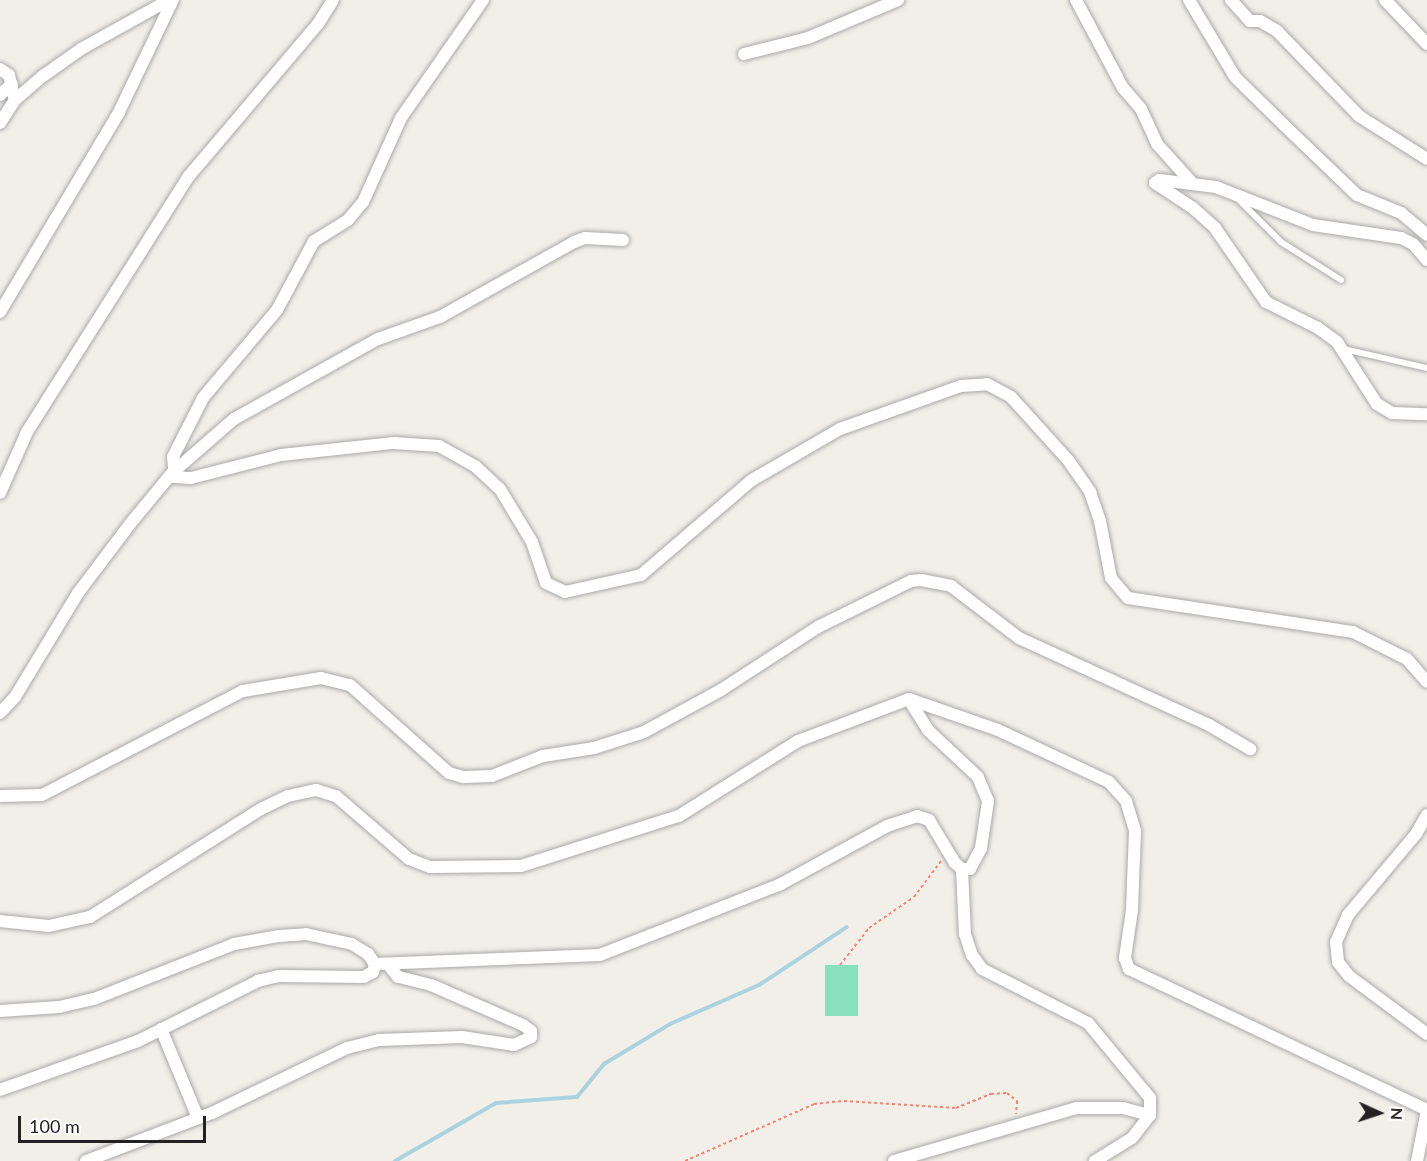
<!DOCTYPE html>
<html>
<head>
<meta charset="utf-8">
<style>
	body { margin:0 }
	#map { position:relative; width:1427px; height:1161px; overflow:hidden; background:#f2efe9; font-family:Lato,sans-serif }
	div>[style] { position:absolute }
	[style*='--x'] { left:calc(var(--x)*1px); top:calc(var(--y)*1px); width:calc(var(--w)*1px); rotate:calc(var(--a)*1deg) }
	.pitch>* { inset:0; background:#88e0be; transform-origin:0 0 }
	.stream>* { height:4px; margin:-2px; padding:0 2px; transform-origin:2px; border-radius:2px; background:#aad3df }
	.path>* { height:2px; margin-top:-1px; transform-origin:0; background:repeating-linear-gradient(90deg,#fa8072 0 3px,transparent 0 6px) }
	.roads { filter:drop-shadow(0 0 2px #a9a9a9) drop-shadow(0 0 2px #a9a9a9) }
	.lane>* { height:6px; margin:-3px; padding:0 3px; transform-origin:3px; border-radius:3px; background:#fff }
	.street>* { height:12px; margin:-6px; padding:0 6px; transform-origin:6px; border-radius:6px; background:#fff }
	span { translate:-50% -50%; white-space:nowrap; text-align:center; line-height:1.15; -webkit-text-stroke:5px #fff; paint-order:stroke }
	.north { position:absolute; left:1349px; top:1083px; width:60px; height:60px; -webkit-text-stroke:4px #fff; paint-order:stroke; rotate:93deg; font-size:16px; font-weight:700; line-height:24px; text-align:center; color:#222 }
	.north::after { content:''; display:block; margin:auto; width:21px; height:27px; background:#222; clip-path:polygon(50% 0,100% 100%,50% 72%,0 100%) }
	.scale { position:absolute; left:18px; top:1116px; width:188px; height:27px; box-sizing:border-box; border:3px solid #222; border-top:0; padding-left:8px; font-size:18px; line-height:21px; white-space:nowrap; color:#222; -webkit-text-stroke:4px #fff; paint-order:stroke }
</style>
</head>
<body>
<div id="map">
	<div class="pitch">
		<div style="left:825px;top:965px;width:33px;height:51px"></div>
	</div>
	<div class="stream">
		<div style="--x:395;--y:1161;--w:116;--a:-29.9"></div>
		<div style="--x:496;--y:1103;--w:81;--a:-4.2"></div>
		<div style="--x:577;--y:1097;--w:43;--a:-50.7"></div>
		<div style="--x:604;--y:1064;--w:77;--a:-31.2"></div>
		<div style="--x:670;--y:1024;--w:97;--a:-23.7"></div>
		<div style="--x:759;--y:985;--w:105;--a:-33.4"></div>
	</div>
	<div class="path">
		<div style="--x:840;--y:965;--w:47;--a:-51.9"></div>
		<div style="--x:869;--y:928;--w:55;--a:-34.6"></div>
		<div style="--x:914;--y:897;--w:45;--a:-53.1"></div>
		<div style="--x:685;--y:1161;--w:141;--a:-23.8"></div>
		<div style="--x:814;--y:1104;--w:30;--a:-6"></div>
		<div style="--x:844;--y:1101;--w:112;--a:3.6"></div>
		<div style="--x:956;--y:1108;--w:38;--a:-22"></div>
		<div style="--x:991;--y:1094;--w:16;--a:-4"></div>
		<div style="--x:1007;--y:1093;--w:13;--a:39"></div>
		<div style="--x:1017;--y:1101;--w:13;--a:94"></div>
	</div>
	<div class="roads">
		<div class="lane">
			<div style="--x:1239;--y:200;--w:59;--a:45"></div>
			<div style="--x:1281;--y:242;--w:71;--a:32.3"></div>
			<div style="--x:1344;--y:349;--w:85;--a:12.9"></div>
		</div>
		<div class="street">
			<div style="--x:483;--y:0;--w:144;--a:124.8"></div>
			<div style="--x:401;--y:118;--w:92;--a:114.3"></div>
			<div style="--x:363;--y:202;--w:23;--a:130"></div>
			<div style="--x:348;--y:220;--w:40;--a:148"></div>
			<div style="--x:314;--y:241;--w:78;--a:118.2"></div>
			<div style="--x:277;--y:310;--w:115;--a:130.1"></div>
			<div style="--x:203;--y:398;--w:66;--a:117"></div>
			<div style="--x:173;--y:457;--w:20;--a:84"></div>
			<div style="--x:175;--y:477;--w:16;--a:4"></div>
			<div style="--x:191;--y:478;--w:93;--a:-14.3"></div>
			<div style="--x:281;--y:455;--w:114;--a:-6.1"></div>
			<div style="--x:394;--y:443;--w:45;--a:3.8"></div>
			<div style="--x:439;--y:446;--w:41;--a:29.1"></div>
			<div style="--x:475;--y:466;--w:34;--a:43"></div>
			<div style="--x:500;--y:489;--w:62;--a:58.9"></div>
			<div style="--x:532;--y:542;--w:43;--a:71.1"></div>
			<div style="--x:546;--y:583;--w:21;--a:25"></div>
			<div style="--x:565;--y:592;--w:78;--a:-12.6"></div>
			<div style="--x:641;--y:575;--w:146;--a:-40.6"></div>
			<div style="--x:752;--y:480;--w:102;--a:-30.1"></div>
			<div style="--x:840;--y:429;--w:128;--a:-19.6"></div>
			<div style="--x:961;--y:386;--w:26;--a:-4"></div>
			<div style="--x:987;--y:384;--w:27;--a:28"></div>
			<div style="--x:1011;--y:397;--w:85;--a:47.9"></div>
			<div style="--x:1068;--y:460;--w:39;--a:55"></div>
			<div style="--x:1090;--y:492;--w:31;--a:71"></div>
			<div style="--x:1100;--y:521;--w:58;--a:79.1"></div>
			<div style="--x:1111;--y:578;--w:26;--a:50"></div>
			<div style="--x:1128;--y:598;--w:228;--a:8.6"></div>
			<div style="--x:1353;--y:632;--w:60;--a:26.6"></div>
			<div style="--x:1407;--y:659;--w:30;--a:49"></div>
			<div style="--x:1076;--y:0;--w:100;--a:61.9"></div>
			<div style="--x:1123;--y:88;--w:28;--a:49"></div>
			<div style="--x:1141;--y:109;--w:38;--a:65"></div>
			<div style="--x:1157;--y:144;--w:54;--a:48"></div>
			<div style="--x:1189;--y:0;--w:90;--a:59.1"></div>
			<div style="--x:1235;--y:77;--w:71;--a:44.4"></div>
			<div style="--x:1286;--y:127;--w:98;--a:43.8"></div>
			<div style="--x:1357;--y:195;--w:48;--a:22.2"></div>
			<div style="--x:1401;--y:213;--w:34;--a:40"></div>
			<div style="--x:1231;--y:0;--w:28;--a:48"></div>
			<div style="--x:1250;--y:21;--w:10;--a:0"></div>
			<div style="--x:1260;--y:21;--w:20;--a:30"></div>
			<div style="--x:1277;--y:31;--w:118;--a:46"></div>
			<div style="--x:1359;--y:116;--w:80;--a:32.3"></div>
			<div style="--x:1385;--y:0;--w:61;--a:46.3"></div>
			<div style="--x:744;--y:54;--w:66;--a:-14"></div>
			<div style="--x:808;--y:38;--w:98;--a:-22.9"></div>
			<div style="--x:0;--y:69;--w:11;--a:34"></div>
			<div style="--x:9;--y:75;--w:26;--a:77"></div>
			<div style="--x:0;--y:95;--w:16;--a:-43"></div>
			<div style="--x:0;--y:123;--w:27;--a:-57"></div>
			<div style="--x:15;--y:100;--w:37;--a:-41"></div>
			<div style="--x:43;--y:76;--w:47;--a:-35.4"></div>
			<div style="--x:81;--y:49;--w:101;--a:-29.1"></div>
			<div style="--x:1427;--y:260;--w:21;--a:-131"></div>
			<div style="--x:1413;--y:244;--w:13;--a:-153"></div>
			<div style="--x:1401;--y:238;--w:89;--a:-171.6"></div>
			<div style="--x:1313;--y:225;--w:104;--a:-158.6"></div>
			<div style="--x:1216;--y:187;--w:57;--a:-173"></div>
			<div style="--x:1159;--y:180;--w:5;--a:143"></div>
			<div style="--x:1155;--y:183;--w:45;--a:33.3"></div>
			<div style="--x:1193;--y:208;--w:30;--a:42"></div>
			<div style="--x:1215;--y:228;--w:90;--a:55.4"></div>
			<div style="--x:1266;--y:302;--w:58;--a:26.6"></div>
			<div style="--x:1318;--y:328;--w:24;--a:36"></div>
			<div style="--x:1337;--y:342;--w:74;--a:57.2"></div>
			<div style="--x:1377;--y:404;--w:17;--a:31"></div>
			<div style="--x:1392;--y:413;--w:35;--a:2"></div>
			<div style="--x:0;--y:312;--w:233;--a:-59.2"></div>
			<div style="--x:119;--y:112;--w:124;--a:-64.3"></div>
			<div style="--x:0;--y:493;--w:67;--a:-66.1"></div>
			<div style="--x:27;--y:432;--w:303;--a:-57.7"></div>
			<div style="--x:189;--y:176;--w:199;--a:-49.7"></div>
			<div style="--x:318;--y:24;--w:28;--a:-58"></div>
			<div style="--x:0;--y:713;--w:22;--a:-47"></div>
			<div style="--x:15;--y:697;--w:122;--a:-58.8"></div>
			<div style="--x:78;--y:593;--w:86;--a:-53"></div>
			<div style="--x:130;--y:524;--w:66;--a:-50.5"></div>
			<div style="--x:172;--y:473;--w:82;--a:-41.1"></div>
			<div style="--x:234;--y:419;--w:165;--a:-29.1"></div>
			<div style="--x:378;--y:339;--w:66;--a:-19.5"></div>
			<div style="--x:440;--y:317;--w:154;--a:-29.2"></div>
			<div style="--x:574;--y:242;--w:12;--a:-20"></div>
			<div style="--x:585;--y:238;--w:38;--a:3"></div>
			<div style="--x:0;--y:796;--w:42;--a:-1.4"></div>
			<div style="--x:42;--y:795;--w:226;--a:-27.4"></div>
			<div style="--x:243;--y:691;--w:79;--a:-9.5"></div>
			<div style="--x:321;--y:678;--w:30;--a:14"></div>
			<div style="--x:350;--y:685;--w:132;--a:41.6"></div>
			<div style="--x:449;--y:773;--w:15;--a:16"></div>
			<div style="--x:463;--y:777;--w:29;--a:-2"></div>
			<div style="--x:492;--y:776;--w:55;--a:-21.4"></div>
			<div style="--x:543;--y:756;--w:52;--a:-8.9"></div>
			<div style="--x:594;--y:748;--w:52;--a:-17.7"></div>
			<div style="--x:644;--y:732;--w:88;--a:-28.6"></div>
			<div style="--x:721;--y:690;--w:116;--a:-33"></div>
			<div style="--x:818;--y:627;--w:104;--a:-26.3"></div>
			<div style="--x:911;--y:581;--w:10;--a:-6"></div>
			<div style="--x:921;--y:580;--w:31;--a:11"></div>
			<div style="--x:951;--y:586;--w:86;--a:37.4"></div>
			<div style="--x:1019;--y:638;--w:209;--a:24.6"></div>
			<div style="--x:1209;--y:725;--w:48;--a:30.3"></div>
			<div style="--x:1427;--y:815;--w:22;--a:120"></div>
			<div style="--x:1416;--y:834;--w:106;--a:130"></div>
			<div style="--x:1348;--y:915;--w:30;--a:114"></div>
			<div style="--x:1336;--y:942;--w:20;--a:84"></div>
			<div style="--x:1338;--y:962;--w:18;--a:52"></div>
			<div style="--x:1349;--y:976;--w:97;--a:36.6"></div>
			<div style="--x:962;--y:869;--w:65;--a:87.4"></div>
			<div style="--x:965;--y:934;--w:22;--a:72"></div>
			<div style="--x:972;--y:955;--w:17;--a:54"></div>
			<div style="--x:982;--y:969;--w:119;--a:27"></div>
			<div style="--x:1088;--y:1023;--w:97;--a:50.4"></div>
			<div style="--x:1150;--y:1098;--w:17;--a:90"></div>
			<div style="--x:1150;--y:1115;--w:29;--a:128"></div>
			<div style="--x:1132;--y:1138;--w:44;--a:148.1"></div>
			<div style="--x:0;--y:921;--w:49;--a:5.8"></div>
			<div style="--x:49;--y:926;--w:42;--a:-12.4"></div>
			<div style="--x:90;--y:917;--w:202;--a:-32.3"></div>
			<div style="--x:261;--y:809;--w:30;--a:-26"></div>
			<div style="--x:288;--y:796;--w:29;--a:-12"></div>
			<div style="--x:316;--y:790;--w:21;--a:17"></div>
			<div style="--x:336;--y:796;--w:96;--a:40.8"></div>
			<div style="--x:409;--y:859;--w:22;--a:21"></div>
			<div style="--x:430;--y:867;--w:91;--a:-0.6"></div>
			<div style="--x:521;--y:866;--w:166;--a:-17.6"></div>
			<div style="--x:679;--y:816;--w:141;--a:-32.2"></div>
			<div style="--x:798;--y:741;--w:119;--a:-20.7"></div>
			<div style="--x:909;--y:699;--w:94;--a:19.2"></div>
			<div style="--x:998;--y:730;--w:123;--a:25.1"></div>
			<div style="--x:1109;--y:782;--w:25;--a:48"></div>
			<div style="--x:1126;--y:801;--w:31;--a:73"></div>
			<div style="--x:1135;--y:831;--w:79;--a:92.2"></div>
			<div style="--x:1132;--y:910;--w:49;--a:98.3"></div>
			<div style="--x:1125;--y:958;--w:12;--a:70"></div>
			<div style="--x:1129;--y:969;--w:330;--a:25.3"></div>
			<div style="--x:1427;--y:1110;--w:52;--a:101.1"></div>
			<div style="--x:375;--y:964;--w:225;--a:-2.3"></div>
			<div style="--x:600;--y:955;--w:192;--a:-21.4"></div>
			<div style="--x:779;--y:885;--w:123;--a:-28.6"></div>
			<div style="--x:887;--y:826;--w:32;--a:-18"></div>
			<div style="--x:917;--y:816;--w:13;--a:18"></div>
			<div style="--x:929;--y:820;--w:50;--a:58.8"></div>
			<div style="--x:955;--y:863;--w:9;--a:41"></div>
			<div style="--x:962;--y:869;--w:8;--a:0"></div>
			<div style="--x:970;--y:869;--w:24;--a:-62"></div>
			<div style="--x:981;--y:848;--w:48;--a:-81.5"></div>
			<div style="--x:988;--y:801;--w:26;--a:-113"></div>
			<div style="--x:978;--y:777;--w:69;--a:-136.8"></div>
			<div style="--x:928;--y:730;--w:36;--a:-122"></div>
			<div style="--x:0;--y:1011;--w:59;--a:-3.9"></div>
			<div style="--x:59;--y:1007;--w:36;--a:-13"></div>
			<div style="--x:94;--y:999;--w:150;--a:-21.4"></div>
			<div style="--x:234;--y:944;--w:46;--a:-10.1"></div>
			<div style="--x:279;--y:936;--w:27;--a:-4"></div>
			<div style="--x:306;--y:934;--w:47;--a:12.3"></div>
			<div style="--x:352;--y:944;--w:19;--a:32"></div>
			<div style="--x:368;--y:954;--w:12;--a:55"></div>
			<div style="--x:375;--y:964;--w:8;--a:104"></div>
			<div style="--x:373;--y:972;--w:10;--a:151"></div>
			<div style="--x:364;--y:977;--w:85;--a:-179.3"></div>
			<div style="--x:279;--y:976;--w:22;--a:167"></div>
			<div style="--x:258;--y:981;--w:134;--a:153.4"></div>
			<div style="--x:138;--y:1041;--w:146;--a:160.5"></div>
			<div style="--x:161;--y:1029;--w:96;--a:67.4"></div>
			<div style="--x:86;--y:1161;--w:135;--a:-20.9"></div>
			<div style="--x:212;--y:1113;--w:150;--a:-25.7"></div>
			<div style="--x:347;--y:1048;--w:33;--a:-14"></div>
			<div style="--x:379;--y:1040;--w:83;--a:-2.1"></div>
			<div style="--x:462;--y:1037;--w:53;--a:8.7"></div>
			<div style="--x:514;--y:1045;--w:19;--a:-25"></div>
			<div style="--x:531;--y:1037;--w:6;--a:-90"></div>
			<div style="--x:531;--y:1031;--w:10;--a:-143"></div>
			<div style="--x:523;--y:1025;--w:100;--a:-156.5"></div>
			<div style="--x:431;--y:985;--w:34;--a:-166"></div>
			<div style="--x:398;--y:977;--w:16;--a:-128"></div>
			<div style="--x:894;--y:1161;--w:191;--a:-16.2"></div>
			<div style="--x:1077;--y:1108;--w:46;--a:0"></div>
			<div style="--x:1123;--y:1108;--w:28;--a:15"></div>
		</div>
	</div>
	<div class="north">N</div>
	<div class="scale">100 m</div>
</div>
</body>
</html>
